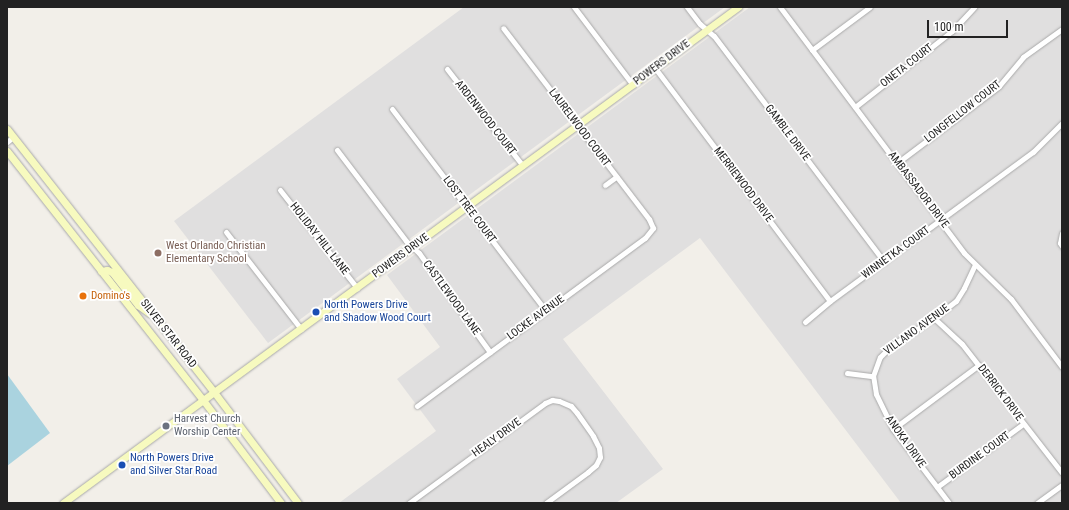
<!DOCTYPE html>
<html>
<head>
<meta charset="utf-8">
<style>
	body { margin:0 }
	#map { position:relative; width:1069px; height:510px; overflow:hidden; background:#f2efe9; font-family:"Roboto Condensed",sans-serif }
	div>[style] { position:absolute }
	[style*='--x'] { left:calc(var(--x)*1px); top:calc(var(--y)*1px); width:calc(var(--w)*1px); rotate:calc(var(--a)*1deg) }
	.residential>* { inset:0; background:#e0dfdf }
	.water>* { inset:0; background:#aad3df }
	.roads { filter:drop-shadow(0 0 1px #a9a9a9) drop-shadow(0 0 1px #a9a9a9) }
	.street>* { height:5px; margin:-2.5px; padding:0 2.5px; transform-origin:2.5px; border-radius:2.5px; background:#fff }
	.secondary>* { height:7px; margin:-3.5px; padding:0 3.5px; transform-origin:3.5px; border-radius:3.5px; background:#f7fabf }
	.dots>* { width:11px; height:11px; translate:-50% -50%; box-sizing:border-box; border:2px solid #fff; border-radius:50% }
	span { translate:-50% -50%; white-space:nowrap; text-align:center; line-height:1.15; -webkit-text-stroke:3.5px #fff; paint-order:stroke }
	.street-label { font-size:11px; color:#222 }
	.education-label { font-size:11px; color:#785e54 }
	.left { translate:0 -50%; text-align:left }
	.food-label { font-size:11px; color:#c56008 }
	.transit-label { font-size:11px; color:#164399 }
	.worship-label { font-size:11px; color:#5b616d }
	.frame { position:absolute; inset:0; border:8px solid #222; pointer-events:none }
	.scale { position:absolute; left:927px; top:20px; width:81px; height:18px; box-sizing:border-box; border:2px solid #222; border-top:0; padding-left:5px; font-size:12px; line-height:14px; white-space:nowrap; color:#222; -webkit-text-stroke:3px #fff; paint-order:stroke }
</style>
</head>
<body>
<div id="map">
	<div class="residential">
		<div style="clip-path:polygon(464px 7px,725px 7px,268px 343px,174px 221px)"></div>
		<div style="clip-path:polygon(750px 7px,1062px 7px,1062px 503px,901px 503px,700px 238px,563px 339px,663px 469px,616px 503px,339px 503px,436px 431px,397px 379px,440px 347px,387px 275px)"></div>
	</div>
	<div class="water">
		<div style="clip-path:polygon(7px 374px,50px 433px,7px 466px)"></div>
	</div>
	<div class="roads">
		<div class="street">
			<div style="--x:574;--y:7;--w:98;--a:52.9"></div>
			<div style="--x:687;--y:7;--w:21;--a:53"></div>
			<div style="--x:700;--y:24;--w:18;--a:41"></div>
			<div style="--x:714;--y:36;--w:283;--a:53"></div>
			<div style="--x:780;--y:7;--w:307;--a:53.2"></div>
			<div style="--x:964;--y:253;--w:66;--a:44.4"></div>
			<div style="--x:1011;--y:299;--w:85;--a:53.1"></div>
			<div style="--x:812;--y:50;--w:72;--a:-36.6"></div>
			<div style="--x:655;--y:68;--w:291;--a:53.1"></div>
			<div style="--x:447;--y:69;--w:123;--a:51.9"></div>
			<div style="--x:855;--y:107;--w:123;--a:-38.1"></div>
			<div style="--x:952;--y:31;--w:33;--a:-47"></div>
			<div style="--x:392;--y:109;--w:254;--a:52.7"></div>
			<div style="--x:7;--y:142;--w:8;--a:-40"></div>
			<div style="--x:337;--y:150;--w:114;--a:52.8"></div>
			<div style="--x:406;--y:241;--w:18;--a:43"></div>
			<div style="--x:419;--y:253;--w:122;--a:54.4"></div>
			<div style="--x:897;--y:163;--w:128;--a:-37"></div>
			<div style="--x:999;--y:86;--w:38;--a:-50"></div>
			<div style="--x:1023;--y:57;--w:48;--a:-35.7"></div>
			<div style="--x:605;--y:185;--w:14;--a:-36"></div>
			<div style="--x:280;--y:190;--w:125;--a:51.8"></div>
			<div style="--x:226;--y:232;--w:123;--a:52.3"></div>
			<div style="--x:1062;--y:233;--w:10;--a:101"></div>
			<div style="--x:1060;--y:243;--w:4;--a:56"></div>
			<div style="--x:934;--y:318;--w:38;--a:43"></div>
			<div style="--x:962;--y:344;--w:163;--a:52.2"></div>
			<div style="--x:805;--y:322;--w:33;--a:-40"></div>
			<div style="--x:830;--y:301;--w:252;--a:-36.3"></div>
			<div style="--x:1033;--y:152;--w:41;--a:-45"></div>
			<div style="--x:847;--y:373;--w:26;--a:7"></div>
			<div style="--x:417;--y:406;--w:283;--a:-36.4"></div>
			<div style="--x:645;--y:238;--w:13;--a:-51"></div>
			<div style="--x:653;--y:228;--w:10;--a:-114"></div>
			<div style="--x:649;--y:219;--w:240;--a:-127.4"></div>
			<div style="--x:893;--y:429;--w:107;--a:-36.7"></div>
			<div style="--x:937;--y:487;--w:107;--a:-36.2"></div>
			<div style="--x:409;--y:503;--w:169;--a:-36.3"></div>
			<div style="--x:545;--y:403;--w:8;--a:-23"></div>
			<div style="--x:552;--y:400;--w:7;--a:8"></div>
			<div style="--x:559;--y:401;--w:13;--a:23"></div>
			<div style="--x:571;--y:406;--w:9;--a:49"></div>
			<div style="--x:577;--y:413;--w:28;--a:55"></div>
			<div style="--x:593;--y:436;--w:13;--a:63"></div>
			<div style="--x:599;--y:448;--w:9;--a:84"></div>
			<div style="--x:600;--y:457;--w:9;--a:117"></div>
			<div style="--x:596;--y:465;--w:11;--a:139"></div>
			<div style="--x:588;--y:472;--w:52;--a:143.6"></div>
			<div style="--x:949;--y:503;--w:93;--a:-127.1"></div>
			<div style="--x:893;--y:429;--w:39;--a:-116"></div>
			<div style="--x:876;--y:394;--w:18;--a:-99"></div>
			<div style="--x:873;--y:376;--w:20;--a:-70"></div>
			<div style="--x:880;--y:357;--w:17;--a:-45"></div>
			<div style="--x:892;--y:345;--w:50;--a:-32.7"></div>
			<div style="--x:934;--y:318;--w:28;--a:-38"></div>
			<div style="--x:956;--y:301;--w:15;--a:-58"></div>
			<div style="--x:964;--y:288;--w:26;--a:-65"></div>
			<div style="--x:1037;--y:503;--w:31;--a:-36"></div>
		</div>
		<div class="secondary">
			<div style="--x:7;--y:129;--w:335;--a:51.8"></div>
			<div style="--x:214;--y:392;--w:139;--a:52.9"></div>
			<div style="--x:7;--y:151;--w:317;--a:51.8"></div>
			<div style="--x:203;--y:400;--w:129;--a:52.9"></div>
			<div style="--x:101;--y:271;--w:6;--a:-9"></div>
			<div style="--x:107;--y:270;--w:5;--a:22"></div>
			<div style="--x:112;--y:272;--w:42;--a:51.8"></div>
			<div style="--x:138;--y:305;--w:14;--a:36"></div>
			<div style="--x:63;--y:503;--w:838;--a:-36.31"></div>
		</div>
	</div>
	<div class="dots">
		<div style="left:158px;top:253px;background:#8d6e63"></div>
		<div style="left:83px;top:296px;background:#e8710a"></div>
		<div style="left:316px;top:312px;background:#1a4fb4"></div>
		<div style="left:166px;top:426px;background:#6b7280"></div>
		<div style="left:122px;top:465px;background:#1a4fb4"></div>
	</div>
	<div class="street-label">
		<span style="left:662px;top:63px;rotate:-37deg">POWERS DRIVE</span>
		<span style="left:907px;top:66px;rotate:-38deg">ONETA COURT</span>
		<span style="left:963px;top:112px;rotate:-38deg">LONGFELLOW COURT</span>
		<span style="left:485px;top:118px;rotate:52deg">ARDENWOOD COURT</span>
		<span style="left:579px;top:128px;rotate:53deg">LAURELWOOD COURT</span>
		<span style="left:787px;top:133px;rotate:53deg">GAMBLE DRIVE</span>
		<span style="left:743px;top:185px;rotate:53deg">MERRIEWOOD DRIVE</span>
		<span style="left:918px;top:190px;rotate:53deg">AMBASSADOR DRIVE</span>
		<span style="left:469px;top:210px;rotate:53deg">LOST TREE COURT</span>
		<span style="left:319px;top:239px;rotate:52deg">HOLIDAY HILL LANE</span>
		<span style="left:896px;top:253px;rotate:-36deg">WINNETKA COURT</span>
		<span style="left:401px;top:256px;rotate:-36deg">POWERS DRIVE</span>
		<span style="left:451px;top:298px;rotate:54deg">CASTLEWOOD LANE</span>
		<span style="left:536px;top:318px;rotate:-36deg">LOCKE AVENUE</span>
		<span style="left:917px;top:330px;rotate:-36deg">VILLANO AVENUE</span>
		<span style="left:168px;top:334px;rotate:52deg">SILVER STAR ROAD</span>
		<span style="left:1000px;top:393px;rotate:53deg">DERRICK DRIVE</span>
		<span style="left:497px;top:438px;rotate:-36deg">HEALY DRIVE</span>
		<span style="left:905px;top:442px;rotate:55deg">ANOKA DRIVE</span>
		<span style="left:980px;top:456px;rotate:-36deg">BURDINE COURT</span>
	</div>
	<div class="education-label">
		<span class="left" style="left:166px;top:253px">West Orlando Christian<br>Elementary School</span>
	</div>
	<div class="food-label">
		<span class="left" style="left:91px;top:296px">Domino's</span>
	</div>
	<div class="transit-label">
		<span class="left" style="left:324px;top:312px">North Powers Drive<br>and Shadow Wood Court</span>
		<span class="left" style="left:130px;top:465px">North Powers Drive<br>and Silver Star Road</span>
	</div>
	<div class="worship-label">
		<span class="left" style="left:174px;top:426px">Harvest Church<br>Worship Center</span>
	</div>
	<div class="frame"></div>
	<div class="scale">100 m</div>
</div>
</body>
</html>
